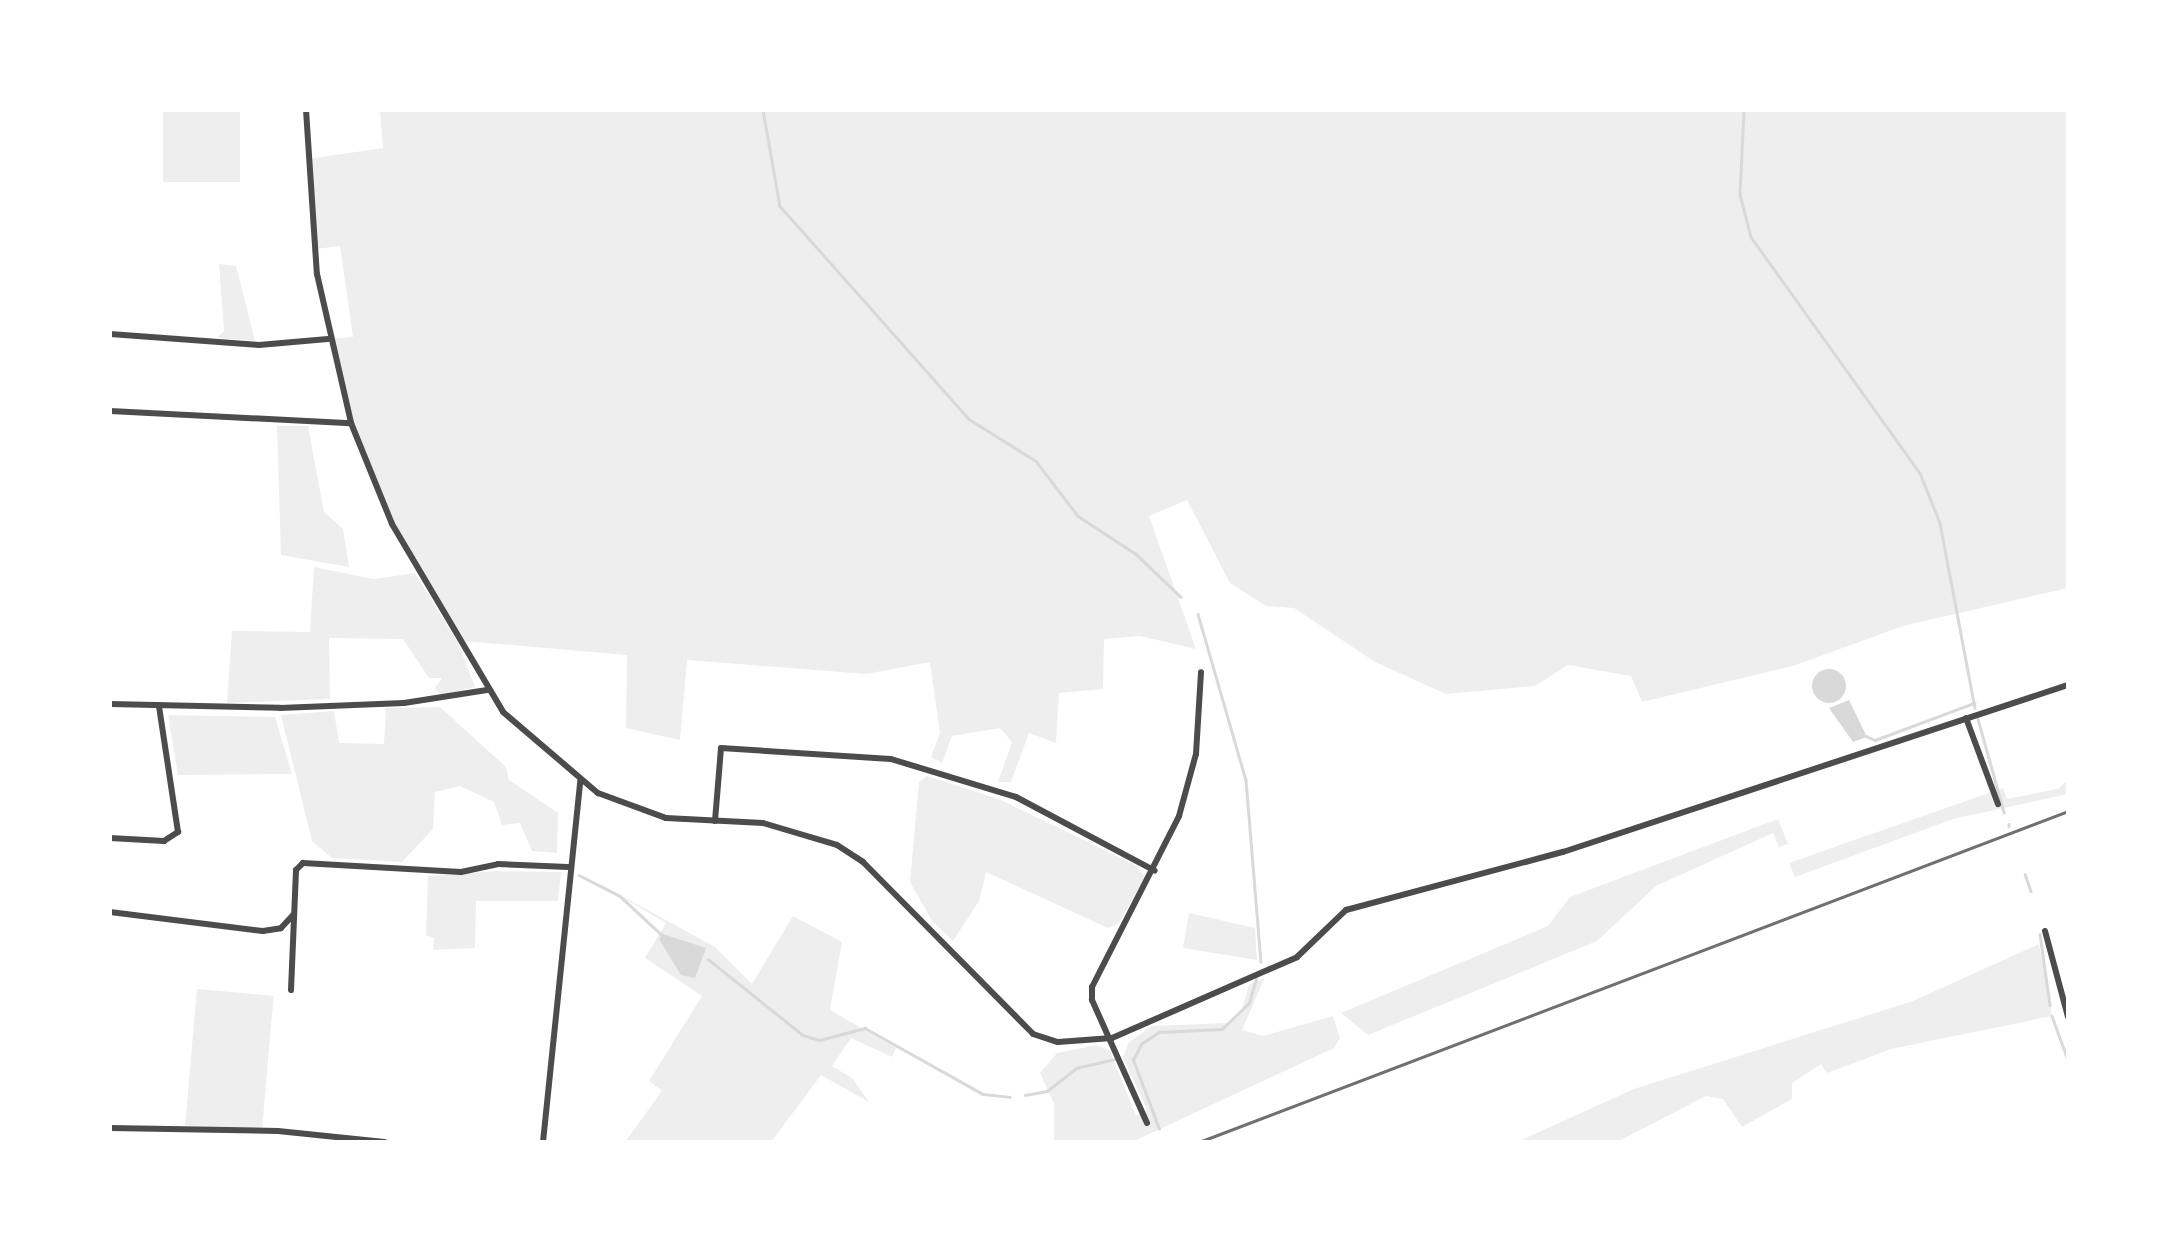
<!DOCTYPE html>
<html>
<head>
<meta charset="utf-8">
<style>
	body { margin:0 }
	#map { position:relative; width:2178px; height:1252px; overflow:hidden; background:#fff; font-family:Bitter,serif }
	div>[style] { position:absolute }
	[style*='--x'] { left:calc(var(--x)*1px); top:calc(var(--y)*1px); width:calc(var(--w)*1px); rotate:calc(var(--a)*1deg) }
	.green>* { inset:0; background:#eee; transform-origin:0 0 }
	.water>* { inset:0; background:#d9d9d9 }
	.round { border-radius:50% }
	.stream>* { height:2.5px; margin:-1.25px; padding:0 1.25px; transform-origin:1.25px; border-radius:1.25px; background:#d9d9d9 }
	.minor>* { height:6px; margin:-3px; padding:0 3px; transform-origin:3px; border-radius:3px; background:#4c4c4c }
	.rail>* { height:2.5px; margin:-1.25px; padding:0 1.25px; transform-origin:1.25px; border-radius:1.25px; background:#707070 }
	span { translate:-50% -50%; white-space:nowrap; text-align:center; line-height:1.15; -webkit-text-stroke:10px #fff; paint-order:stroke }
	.frame { position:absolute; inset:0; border:112px solid #fff; pointer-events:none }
</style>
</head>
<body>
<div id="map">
	<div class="green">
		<div style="left:163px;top:110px;width:77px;height:72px"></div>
		<div style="clip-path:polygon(380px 110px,2068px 110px,2068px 588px,1903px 626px,1793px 666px,1642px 702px,1631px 676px,1568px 665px,1535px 686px,1446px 694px,1375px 662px,1294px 608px,1266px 606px,1230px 583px,1187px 500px,1149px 516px,1196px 649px,1140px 636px,1104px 639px,1103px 689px,1059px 693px,1056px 743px,1029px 733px,1011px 782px,998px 782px,1012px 742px,1000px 728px,952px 736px,942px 763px,931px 757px,940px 733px,930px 662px,866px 674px,687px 660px,680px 740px,626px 728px,627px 655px,463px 641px,392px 524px,351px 423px,328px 339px,353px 337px,340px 246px,316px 249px,308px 159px,383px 148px)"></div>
		<div style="clip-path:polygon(219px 264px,236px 266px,255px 341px,217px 338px,224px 331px)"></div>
		<div style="clip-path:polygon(277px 426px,308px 426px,324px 512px,343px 529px,349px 567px,281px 555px)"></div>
		<div style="clip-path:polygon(314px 567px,374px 579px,415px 573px,458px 643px,475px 687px,441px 695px,435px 688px,442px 678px,429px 678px,403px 639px,329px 638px,330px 699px,227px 703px,232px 631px,310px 632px)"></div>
		<div style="clip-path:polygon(440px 707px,506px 767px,509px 780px,558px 813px,557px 853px,532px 851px,520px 823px,502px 825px,494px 802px,460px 786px,435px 792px,433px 829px,402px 862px,332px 858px,312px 841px,281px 715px,334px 711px,339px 743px,384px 744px,386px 708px)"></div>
		<div style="clip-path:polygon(168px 715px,275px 717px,292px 774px,178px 775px)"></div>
		<div style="clip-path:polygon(927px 776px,1001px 800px,1137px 866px,1145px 877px,1119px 923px,1108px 928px,986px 872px,979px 901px,953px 941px,932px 921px,910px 882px,919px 782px)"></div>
		<div style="clip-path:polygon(2068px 780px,2068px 794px,1953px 819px,1795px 877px,1789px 863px,2003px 788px,2007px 799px,2058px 789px)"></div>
		<div style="clip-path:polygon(1778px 819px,1788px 844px,1779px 847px,1773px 833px,1656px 886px,1597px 941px,1368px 1035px,1341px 1013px,1548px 926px,1570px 897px)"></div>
		<div style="clip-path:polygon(496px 871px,561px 872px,558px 901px,476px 901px,475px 948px,433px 950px,434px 938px,426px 935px,428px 876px)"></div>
		<div style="clip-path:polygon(593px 880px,715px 947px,752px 984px,793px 916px,842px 942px,830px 1010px,896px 1048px,892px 1057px,851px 1038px,832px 1066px,852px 1078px,869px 1102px,821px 1075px,771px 1142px,625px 1142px,662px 1091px,649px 1081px,702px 996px,645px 958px,666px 923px)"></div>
		<div style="clip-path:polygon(1189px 913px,1255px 928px,1257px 960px,1183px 948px)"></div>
		<div style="clip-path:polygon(2039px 944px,2052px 1016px,1891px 1049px,1827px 1073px,1821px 1064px,1792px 1083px,1792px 1099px,1742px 1127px,1723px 1099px,1706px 1096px,1617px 1142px,1517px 1142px,1634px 1089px,1913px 1001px)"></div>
		<div style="clip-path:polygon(1265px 977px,1242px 1030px,1263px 1036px,1333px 1016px,1340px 1038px,1334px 1048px,1132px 1142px,1054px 1142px,1054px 1103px,1040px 1073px,1057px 1053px,1097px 1045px,1110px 1051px,1136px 1116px,1147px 1110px,1123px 1058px,1129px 1042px,1152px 1026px,1229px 1023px,1242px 1009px,1249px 985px)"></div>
		<div style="left:197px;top:989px;width:77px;height:137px;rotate:5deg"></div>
	</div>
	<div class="water">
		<div class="round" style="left:1812px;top:669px;width:34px;height:34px"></div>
		<div style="clip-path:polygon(1849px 700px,1867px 737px,1853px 742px,1829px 708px)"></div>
		<div style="clip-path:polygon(663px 934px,706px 948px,695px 978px,681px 975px,659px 939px)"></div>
	</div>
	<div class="stream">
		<div style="--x:763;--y:110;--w:97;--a:80"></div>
		<div style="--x:780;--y:206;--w:285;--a:48.4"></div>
		<div style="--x:969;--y:419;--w:79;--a:32.1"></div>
		<div style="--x:1036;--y:461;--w:69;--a:52.6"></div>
		<div style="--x:1078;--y:516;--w:69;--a:33.2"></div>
		<div style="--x:1136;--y:554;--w:62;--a:43.7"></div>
		<div style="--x:1744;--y:110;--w:84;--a:92.7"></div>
		<div style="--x:1740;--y:194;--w:44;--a:75.7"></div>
		<div style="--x:1751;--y:237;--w:290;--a:54.4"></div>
		<div style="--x:1920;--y:473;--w:54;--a:68.2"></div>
		<div style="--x:1940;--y:523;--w:188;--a:79.3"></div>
		<div style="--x:1198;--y:614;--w:173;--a:73.9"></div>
		<div style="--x:1246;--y:780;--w:182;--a:85.3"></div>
		<div style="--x:1978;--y:719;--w:97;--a:74.4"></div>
		<div style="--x:1866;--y:736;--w:10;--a:24"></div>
		<div style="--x:1875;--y:740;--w:106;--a:-20.5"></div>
		<div style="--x:2009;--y:824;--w:2;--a:90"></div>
		<div style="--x:2025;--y:874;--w:18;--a:71"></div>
		<div style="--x:579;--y:875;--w:46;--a:27.1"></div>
		<div style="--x:620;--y:896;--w:57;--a:42.9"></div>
		<div style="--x:2040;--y:934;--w:72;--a:82"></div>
		<div style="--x:708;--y:959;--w:122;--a:38.7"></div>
		<div style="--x:803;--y:1035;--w:17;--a:17"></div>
		<div style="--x:819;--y:1040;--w:48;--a:-14.6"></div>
		<div style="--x:865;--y:1028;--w:135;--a:29.2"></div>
		<div style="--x:983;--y:1094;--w:27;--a:6"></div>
		<div style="--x:2052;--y:1016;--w:47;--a:70"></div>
		<div style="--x:1025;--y:1095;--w:22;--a:-10"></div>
		<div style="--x:1047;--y:1091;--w:37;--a:-38"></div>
		<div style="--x:1076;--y:1068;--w:39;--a:-13"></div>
		<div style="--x:1159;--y:1129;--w:74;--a:-110.6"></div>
		<div style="--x:1133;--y:1060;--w:18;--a:-63"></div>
		<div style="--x:1141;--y:1044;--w:22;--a:-34"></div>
		<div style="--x:1159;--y:1032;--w:63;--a:-2.7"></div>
		<div style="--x:1222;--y:1029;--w:37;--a:-44"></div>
		<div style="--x:1249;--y:1003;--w:25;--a:-74"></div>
	</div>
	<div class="minor">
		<div style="--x:306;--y:110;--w:164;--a:86.2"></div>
		<div style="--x:317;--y:274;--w:153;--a:77.1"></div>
		<div style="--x:351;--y:423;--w:109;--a:67.9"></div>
		<div style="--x:392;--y:524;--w:218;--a:59.4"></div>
		<div style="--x:503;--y:712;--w:125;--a:40.5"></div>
		<div style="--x:598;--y:793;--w:72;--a:20.2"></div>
		<div style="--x:666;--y:818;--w:97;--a:3"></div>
		<div style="--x:763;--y:823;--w:77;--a:16.6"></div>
		<div style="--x:837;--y:845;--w:31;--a:33"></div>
		<div style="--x:863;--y:862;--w:242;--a:45.3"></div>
		<div style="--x:1033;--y:1034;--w:26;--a:18"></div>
		<div style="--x:1058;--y:1042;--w:54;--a:-4.2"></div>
		<div style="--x:1112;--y:1038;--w:202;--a:-23.6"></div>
		<div style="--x:1297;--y:957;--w:68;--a:-43.8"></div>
		<div style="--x:1346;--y:910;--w:225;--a:-15"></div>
		<div style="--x:1563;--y:852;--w:532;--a:-18.3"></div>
		<div style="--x:110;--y:334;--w:149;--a:4.2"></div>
		<div style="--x:259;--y:345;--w:69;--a:-5"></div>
		<div style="--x:110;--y:411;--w:241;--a:2.9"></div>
		<div style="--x:110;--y:704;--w:170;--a:1.3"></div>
		<div style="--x:280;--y:708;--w:124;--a:-2.3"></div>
		<div style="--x:404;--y:703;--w:84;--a:-8.9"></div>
		<div style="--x:1966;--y:718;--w:92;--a:69.6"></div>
		<div style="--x:715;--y:821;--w:73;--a:-85.3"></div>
		<div style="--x:721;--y:748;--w:170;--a:3.7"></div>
		<div style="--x:891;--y:759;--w:131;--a:16.9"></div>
		<div style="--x:1016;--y:797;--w:157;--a:28"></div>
		<div style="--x:110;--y:838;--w:54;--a:3.2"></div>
		<div style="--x:164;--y:841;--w:17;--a:-33"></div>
		<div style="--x:178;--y:832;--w:126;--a:-98.6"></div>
		<div style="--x:110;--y:912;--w:154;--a:7.1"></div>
		<div style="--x:263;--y:931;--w:18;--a:-9"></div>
		<div style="--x:281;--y:928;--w:19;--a:-47"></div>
		<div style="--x:2045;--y:931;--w:89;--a:75"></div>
		<div style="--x:291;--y:990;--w:120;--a:-87.6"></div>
		<div style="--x:296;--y:870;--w:10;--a:-45"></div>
		<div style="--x:303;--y:863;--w:158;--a:3.3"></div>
		<div style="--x:461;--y:872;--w:38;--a:-12"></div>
		<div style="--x:498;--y:864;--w:70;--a:2.5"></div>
		<div style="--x:1147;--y:1123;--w:135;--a:-114.1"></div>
		<div style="--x:1092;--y:1000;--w:13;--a:-90"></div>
		<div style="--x:1092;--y:987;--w:192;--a:-63"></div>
		<div style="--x:1179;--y:816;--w:64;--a:-74.7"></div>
		<div style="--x:1196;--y:754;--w:82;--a:-86.5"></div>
		<div style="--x:110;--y:1128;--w:168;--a:1"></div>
		<div style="--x:278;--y:1131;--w:107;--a:5.9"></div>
		<div style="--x:543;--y:1142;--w:363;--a:-84.1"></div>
	</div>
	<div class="rail">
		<div style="--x:1199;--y:1142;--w:930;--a:-20.85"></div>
	</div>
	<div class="frame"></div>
</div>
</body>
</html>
